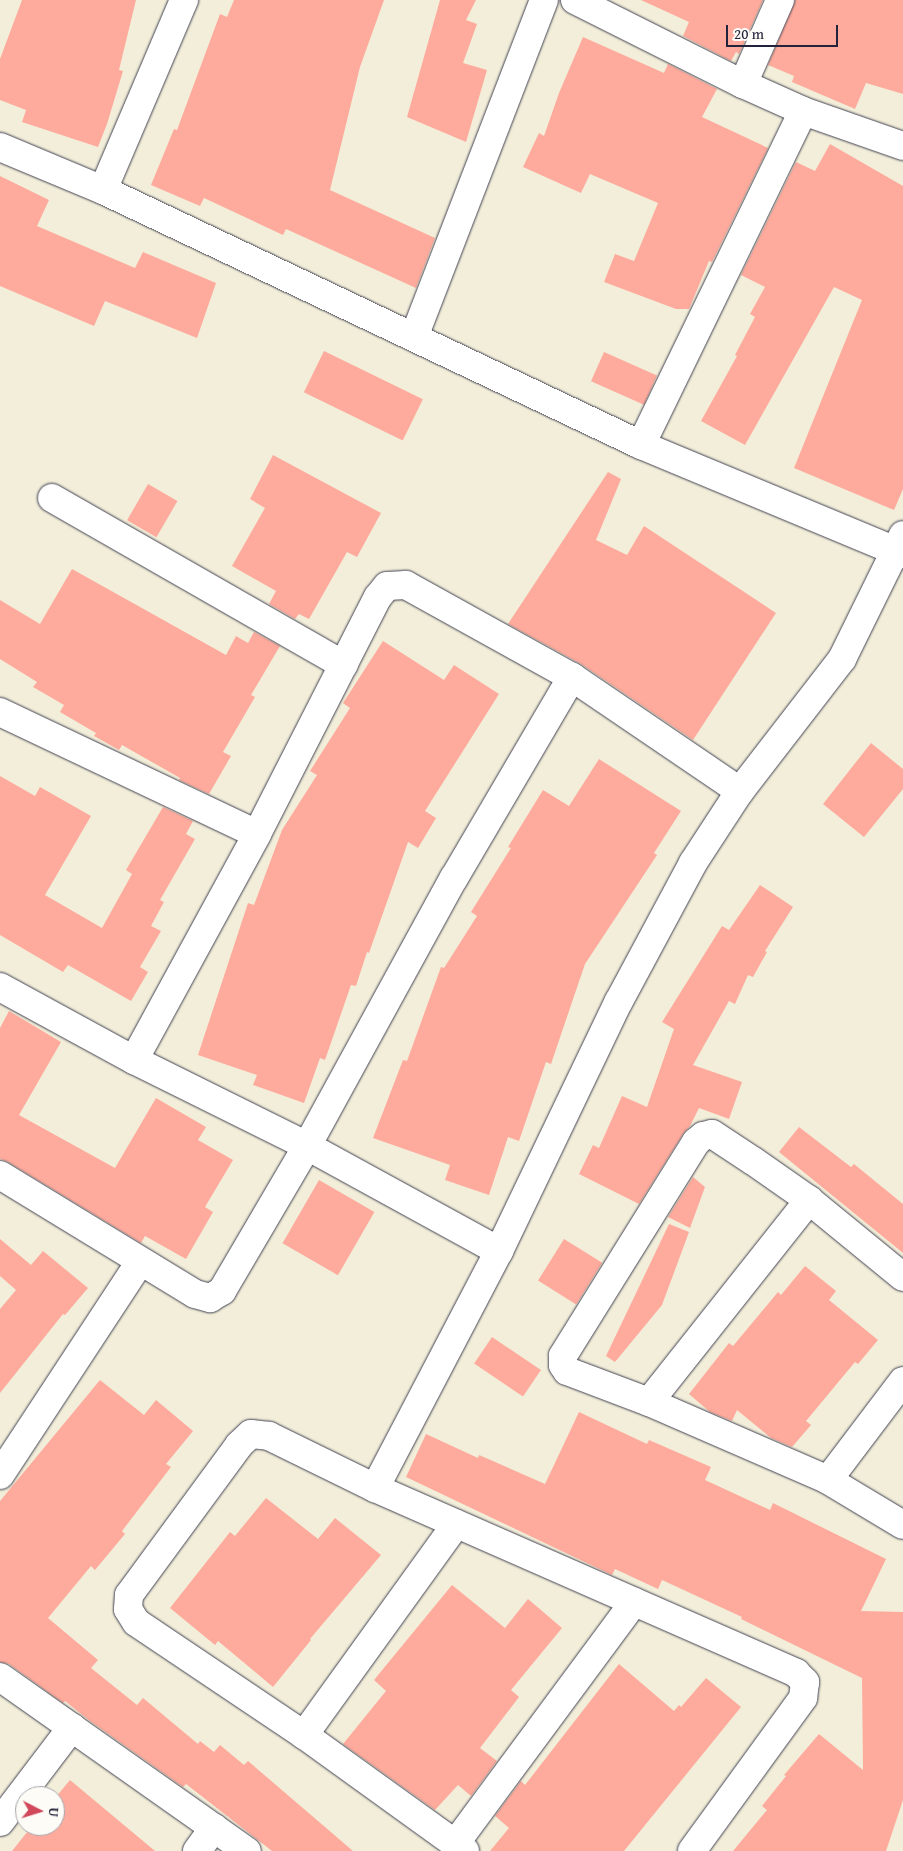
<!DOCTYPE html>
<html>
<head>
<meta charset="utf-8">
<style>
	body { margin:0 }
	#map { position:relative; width:903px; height:1851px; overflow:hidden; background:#f2eed9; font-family:"Gentium Book Plus",serif }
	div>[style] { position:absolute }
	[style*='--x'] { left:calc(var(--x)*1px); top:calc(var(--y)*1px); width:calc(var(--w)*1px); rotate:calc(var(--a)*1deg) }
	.building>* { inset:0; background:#feab9d; transform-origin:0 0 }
	.roads { filter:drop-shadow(0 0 1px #414153) drop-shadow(0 0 1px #414153) }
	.street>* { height:28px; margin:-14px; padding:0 14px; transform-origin:14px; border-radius:14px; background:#fff }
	span { translate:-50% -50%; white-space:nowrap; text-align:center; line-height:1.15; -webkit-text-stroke:4px #fdfcf7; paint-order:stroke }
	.north { position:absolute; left:15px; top:1786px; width:50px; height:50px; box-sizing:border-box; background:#fdfcf7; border:1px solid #a5a5ac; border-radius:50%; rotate:95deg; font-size:14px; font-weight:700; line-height:20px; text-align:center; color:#22223b }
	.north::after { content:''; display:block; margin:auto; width:18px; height:22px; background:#d1495b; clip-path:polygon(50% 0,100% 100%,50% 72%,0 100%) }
	.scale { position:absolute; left:726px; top:25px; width:112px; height:22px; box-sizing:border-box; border:2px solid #22223b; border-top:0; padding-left:6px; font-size:15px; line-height:18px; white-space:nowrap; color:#22223b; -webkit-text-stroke:4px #fdfcf7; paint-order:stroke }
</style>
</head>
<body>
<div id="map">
	<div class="building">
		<div style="clip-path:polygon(22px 0,136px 0,119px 70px,123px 71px,107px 124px,98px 147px,22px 122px,26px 110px,0 100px,0 59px)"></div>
		<div style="clip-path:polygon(234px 0,384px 0,360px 67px,330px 190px,435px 238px,416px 288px,286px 229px,283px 235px,204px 198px,200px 206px,151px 185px,174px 129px,177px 130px,220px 14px,227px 17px)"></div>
		<div style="clip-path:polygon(440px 0,476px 0,466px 20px,477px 24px,463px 63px,487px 70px,466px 142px,407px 117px)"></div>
		<div style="clip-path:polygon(641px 0,763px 0,739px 54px,736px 52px,731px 61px,683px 36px,689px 22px)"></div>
		<div style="clip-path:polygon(795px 0,903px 0,903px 94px,866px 83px,855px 109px,792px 82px,794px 76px,768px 65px)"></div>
		<div style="clip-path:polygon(583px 37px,664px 73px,668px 64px,717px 89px,702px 117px,768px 148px,712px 262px,709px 261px,689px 309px,676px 309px,604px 282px,615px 254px,634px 261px,658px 203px,590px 174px,581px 193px,523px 167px,539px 133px,544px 136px,559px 93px)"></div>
		<div style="clip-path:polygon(830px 144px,903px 186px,903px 489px,894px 510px,794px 468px,862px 300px,834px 287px,745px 445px,701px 421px,737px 356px,735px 355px,755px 317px,750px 314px,765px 287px,741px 275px,796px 162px,815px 171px)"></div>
		<div style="clip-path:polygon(0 176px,49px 200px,37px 226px,135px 268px,143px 252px,216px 283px,197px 338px,105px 301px,94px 326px,0 286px)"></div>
		<div style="left:324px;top:351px;width:110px;height:46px;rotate:26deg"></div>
		<div style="left:604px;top:352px;width:58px;height:32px;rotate:24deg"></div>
		<div style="clip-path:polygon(273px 455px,381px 513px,357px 557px,347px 552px,309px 619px,299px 614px,295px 619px,269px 604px,276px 591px,232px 566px,265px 508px,250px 499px)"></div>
		<div style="clip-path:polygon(608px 472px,621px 479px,596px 540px,627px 555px,644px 526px,776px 613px,693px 740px,581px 664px,508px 624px)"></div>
		<div style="left:148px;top:484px;width:34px;height:42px;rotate:30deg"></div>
		<div style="clip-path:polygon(72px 569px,226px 655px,236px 636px,248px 643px,254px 632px,280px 646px,251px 695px,255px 697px,223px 752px,231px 756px,209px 794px,179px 780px,180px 778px,122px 745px,119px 750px,94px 736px,96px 733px,60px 712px,64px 705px,33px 687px,37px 682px,0 659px,0 600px,40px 624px)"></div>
		<div style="clip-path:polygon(383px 641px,444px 680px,454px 665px,499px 694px,425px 811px,436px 818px,418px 848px,408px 842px,369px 953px,367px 952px,356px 986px,351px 985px,325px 1060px,320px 1058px,304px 1103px,253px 1085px,257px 1075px,198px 1055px,248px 903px,254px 905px,282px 830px,317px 775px,310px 771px,350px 708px,343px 703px)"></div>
		<div style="clip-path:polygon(871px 743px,903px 769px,903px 789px,864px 837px,823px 804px)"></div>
		<div style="clip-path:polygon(599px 759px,681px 811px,654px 853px,657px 855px,585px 964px,551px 1064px,546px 1062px,519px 1141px,508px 1137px,489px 1195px,445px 1180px,450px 1165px,373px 1138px,403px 1060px,407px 1061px,441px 967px,444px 968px,477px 916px,471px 912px,511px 848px,508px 847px,543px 790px,569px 806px)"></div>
		<div style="clip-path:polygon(0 776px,35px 796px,40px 787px,91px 816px,45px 895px,102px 928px,132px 874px,126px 870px,163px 807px,193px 821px,186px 834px,195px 839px,160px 900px,164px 902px,151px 926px,161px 931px,140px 967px,148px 972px,131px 1001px,68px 965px,63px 972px,0 935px)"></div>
		<div style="clip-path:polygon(760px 885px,793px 907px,765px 951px,767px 952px,753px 977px,748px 975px,735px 1004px,729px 1001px,693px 1065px,742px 1082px,729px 1119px,699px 1108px,690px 1126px,683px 1134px,639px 1204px,579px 1174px,593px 1145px,599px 1148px,622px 1096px,647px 1107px,674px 1029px,662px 1022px,722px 926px,729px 930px)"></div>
		<div style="clip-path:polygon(9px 1011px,61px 1042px,19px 1115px,115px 1168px,156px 1098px,206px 1127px,198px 1140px,233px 1160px,205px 1207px,213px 1212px,186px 1259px,145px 1236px,141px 1243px,8px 1162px,0 1159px,0 1028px)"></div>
		<div style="clip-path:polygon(799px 1127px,851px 1167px,854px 1164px,903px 1204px,903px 1253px,779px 1152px)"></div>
		<div style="clip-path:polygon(693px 1177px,705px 1187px,690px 1228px,668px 1217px)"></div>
		<div style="left:319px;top:1180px;width:64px;height:73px;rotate:30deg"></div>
		<div style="clip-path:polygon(669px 1224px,689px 1232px,662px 1305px,615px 1362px,606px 1356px)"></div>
		<div style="clip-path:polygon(0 1239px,31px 1265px,43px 1251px,88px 1288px,65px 1315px,63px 1314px,0 1393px,0 1309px,16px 1290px,0 1276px)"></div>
		<div style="left:564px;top:1239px;width:45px;height:49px;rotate:32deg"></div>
		<div style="clip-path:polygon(805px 1266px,836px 1291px,829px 1300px,878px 1340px,858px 1364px,855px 1362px,806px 1421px,811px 1425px,792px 1447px,771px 1438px,737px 1410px,732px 1421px,710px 1412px,689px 1394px,729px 1343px,733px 1346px,778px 1292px,781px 1295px)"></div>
		<div style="left:492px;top:1337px;width:59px;height:32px;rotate:34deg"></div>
		<div style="clip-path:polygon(100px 1380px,144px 1415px,156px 1400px,193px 1431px,166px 1464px,171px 1467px,122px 1531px,125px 1534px,95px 1570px,91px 1566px,48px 1618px,98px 1660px,91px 1668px,137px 1705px,143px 1698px,198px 1744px,200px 1741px,214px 1752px,220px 1745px,244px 1765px,248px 1761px,353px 1851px,272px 1851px,186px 1784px,183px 1787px,90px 1721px,65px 1701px,63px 1703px,9px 1664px,0 1662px,0 1501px)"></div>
		<div style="clip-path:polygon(579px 1412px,647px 1444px,649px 1440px,711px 1467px,705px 1480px,770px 1510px,773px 1503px,886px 1559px,861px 1611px,903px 1612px,903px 1800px,886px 1851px,733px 1851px,767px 1810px,762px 1806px,786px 1776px,784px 1775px,819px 1734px,863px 1770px,862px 1678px,741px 1619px,742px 1617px,662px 1580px,658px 1589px,615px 1569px,612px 1575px,406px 1477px,426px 1434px,478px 1458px,479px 1455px,545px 1484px)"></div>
		<div style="clip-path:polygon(266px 1498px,318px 1539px,335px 1518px,381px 1555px,310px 1639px,311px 1640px,273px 1687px,218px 1641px,215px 1645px,170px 1608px,230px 1532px,235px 1536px)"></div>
		<div style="clip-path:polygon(452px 1585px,505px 1628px,528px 1599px,562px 1628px,511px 1690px,519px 1697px,480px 1748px,497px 1761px,471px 1796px,458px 1785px,435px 1810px,343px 1744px,386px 1691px,374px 1680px)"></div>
		<div style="clip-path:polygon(619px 1664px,674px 1711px,679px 1705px,681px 1707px,706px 1678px,741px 1707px,624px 1851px,490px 1851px,509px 1828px,495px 1816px,521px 1781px,525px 1785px)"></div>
		<div style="clip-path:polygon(70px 1780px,155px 1851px,12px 1851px,32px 1826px,55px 1826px,55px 1798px)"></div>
	</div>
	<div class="roads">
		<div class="street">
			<div style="--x:575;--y:0;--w:188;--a:26.6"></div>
			<div style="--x:743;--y:84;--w:66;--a:24.2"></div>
			<div style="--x:803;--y:111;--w:106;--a:19.3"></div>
			<div style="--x:743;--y:84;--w:92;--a:-66.2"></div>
			<div style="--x:0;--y:147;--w:112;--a:22.7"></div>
			<div style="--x:103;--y:190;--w:595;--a:25.36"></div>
			<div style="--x:641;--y:445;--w:284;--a:22.6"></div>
			<div style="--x:103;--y:190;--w:207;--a:-66.9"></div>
			<div style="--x:414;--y:337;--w:361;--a:-68.9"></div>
			<div style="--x:641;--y:445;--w:371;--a:-64.1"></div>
			<div style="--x:52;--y:498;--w:336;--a:29.8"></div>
			<div style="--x:0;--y:712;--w:284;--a:25.4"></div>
			<div style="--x:0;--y:987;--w:153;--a:28.6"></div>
			<div style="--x:134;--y:1060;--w:193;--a:26.4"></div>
			<div style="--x:307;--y:1146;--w:219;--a:28.7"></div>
			<div style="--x:134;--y:1060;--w:257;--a:-61.4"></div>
			<div style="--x:257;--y:834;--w:266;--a:-63"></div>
			<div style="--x:378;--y:597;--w:14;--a:-51"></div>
			<div style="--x:387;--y:586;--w:19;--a:-3"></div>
			<div style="--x:406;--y:585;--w:190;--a:29"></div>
			<div style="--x:572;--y:677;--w:203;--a:34.2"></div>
			<div style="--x:0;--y:1175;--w:228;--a:31.4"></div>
			<div style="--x:195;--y:1294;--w:16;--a:15"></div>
			<div style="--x:210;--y:1298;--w:14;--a:-30"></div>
			<div style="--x:222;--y:1291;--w:168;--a:-59.6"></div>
			<div style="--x:307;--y:1146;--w:306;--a:-61.3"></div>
			<div style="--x:454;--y:878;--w:233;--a:-59.6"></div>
			<div style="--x:903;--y:1277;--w:122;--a:-140.7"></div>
			<div style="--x:809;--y:1200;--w:68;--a:-145.1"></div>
			<div style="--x:753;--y:1161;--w:49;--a:-146.6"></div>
			<div style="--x:712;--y:1134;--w:9;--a:167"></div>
			<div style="--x:703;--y:1136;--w:9;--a:139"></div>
			<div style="--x:696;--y:1142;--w:252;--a:121.9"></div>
			<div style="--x:563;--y:1356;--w:9;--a:90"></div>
			<div style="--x:563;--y:1365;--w:7;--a:56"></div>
			<div style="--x:567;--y:1371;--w:88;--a:20.7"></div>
			<div style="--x:649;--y:1402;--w:195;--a:23.5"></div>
			<div style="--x:828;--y:1480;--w:87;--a:31"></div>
			<div style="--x:649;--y:1402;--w:258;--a:-51.6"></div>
			<div style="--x:0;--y:1475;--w:255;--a:-56.7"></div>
			<div style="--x:828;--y:1480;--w:124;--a:-52.9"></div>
			<div style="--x:375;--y:1488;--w:267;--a:-62.4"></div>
			<div style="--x:499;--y:1251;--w:277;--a:-64.4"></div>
			<div style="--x:619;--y:1001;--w:157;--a:-61.8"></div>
			<div style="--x:693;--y:863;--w:86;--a:-56.9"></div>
			<div style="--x:740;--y:791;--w:167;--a:-52.3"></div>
			<div style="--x:842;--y:659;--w:138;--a:-63.8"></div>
			<div style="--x:0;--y:1677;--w:302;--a:35.2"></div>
			<div style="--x:304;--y:1735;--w:260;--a:-54.2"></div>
			<div style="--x:0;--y:1822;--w:119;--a:-52.8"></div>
			<div style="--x:455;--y:1844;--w:301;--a:-53.5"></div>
			<div style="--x:197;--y:1851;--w:29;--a:-54"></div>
			<div style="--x:465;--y:1851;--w:198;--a:-144.2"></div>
			<div style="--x:304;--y:1735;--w:202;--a:-146.1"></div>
			<div style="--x:136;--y:1622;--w:15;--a:-122"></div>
			<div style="--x:128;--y:1609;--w:14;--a:-86"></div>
			<div style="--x:129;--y:1595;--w:186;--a:-53.7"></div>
			<div style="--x:239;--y:1445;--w:16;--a:-43"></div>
			<div style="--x:251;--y:1434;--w:18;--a:6"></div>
			<div style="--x:269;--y:1436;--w:118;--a:26.1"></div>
			<div style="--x:375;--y:1488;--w:460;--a:23.7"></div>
			<div style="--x:796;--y:1673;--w:13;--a:45"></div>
			<div style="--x:805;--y:1682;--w:16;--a:97"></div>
			<div style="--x:803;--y:1698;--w:189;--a:126"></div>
		</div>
	</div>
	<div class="north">U</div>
	<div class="scale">20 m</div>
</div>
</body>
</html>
